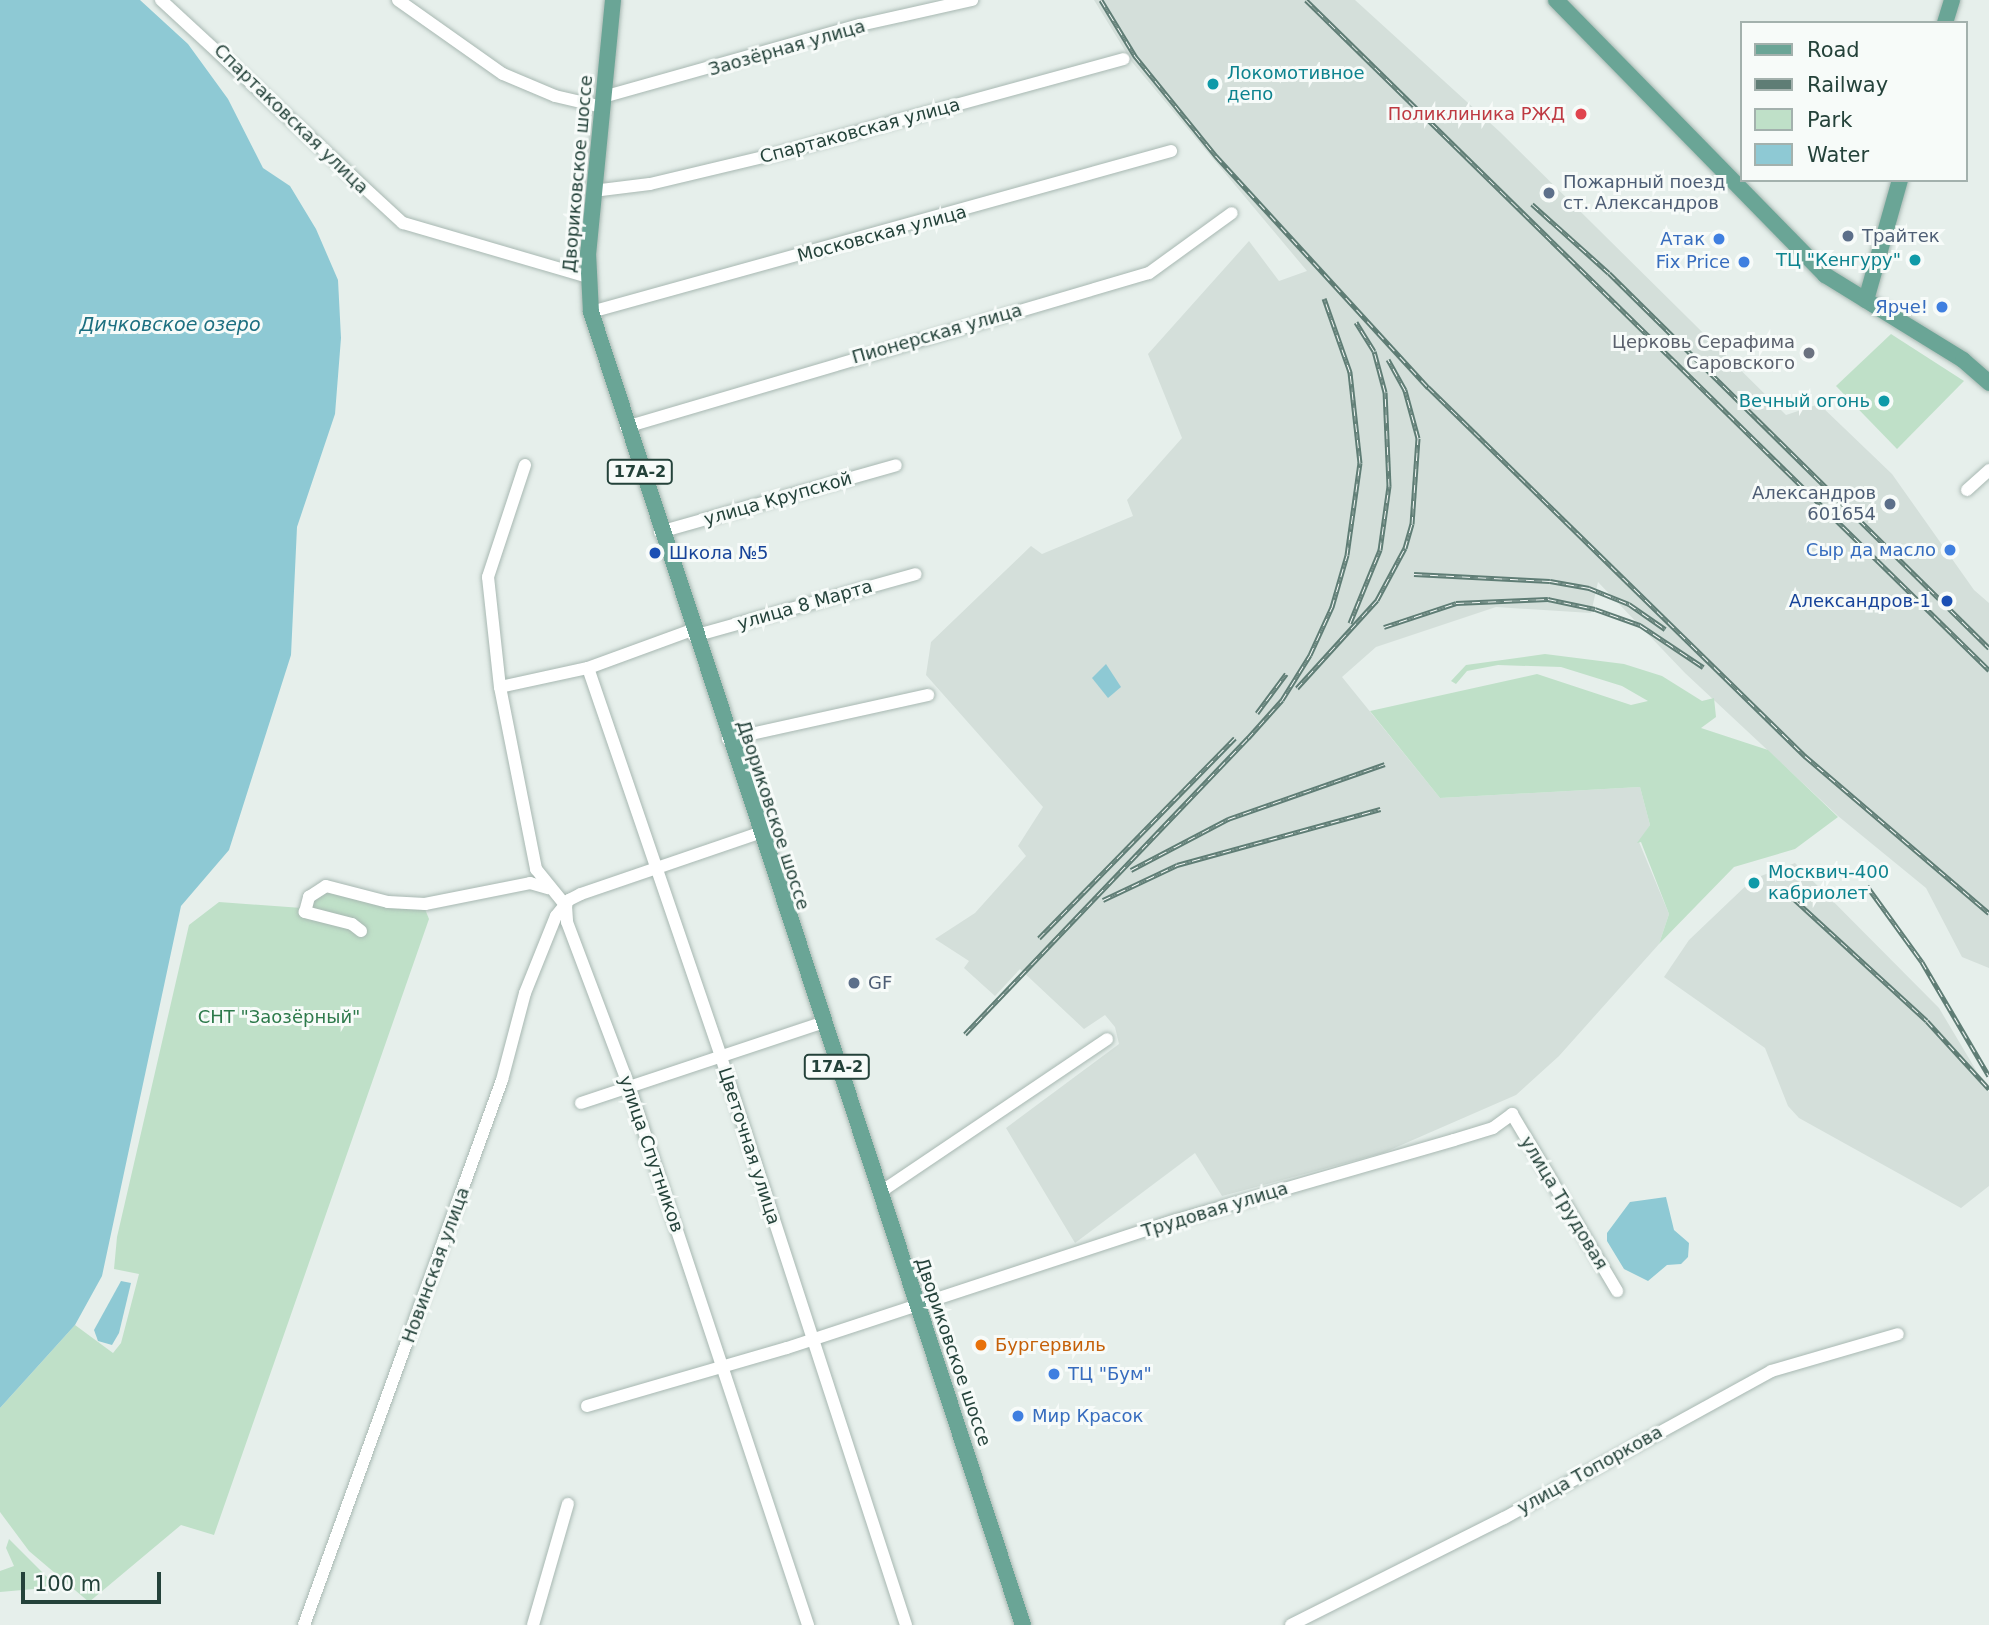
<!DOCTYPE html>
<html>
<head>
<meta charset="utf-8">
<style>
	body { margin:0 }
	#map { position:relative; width:1989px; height:1625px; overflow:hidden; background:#e6efeb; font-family:"DejaVu Sans",sans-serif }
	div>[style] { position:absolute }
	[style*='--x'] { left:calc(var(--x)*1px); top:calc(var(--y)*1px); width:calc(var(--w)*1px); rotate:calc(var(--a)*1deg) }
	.built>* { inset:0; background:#d4dfda }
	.green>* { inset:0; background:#bfe0c8 }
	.water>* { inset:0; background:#8ec9d4 }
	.roads { filter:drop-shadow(0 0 2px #a8b8b2) drop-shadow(0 0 2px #a8b8b2) }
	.minor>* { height:12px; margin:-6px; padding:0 6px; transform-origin:6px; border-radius:6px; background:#fff }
	.major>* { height:16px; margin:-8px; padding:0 8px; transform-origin:8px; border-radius:8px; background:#6aa596 }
	.rail>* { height:5px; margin-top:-2.5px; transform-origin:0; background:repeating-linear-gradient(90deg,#f7fbf9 0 8px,#5f7d75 0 16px); box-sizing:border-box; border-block:2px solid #5f7d75 }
	.dots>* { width:19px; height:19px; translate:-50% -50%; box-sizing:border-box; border:4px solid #f7fbf9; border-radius:50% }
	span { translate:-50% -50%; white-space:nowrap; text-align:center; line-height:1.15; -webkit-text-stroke:6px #f7fbf9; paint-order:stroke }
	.shield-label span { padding:2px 5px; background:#f7fbf9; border:2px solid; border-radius:5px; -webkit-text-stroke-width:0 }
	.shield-label { font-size:16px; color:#24423a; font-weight:700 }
	.street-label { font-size:18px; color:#24423a }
	.culture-label { font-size:18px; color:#0d838f }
	.left { translate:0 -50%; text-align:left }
	.right { translate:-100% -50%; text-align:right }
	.health-label { font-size:18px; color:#be3a42 }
	.service-label { font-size:18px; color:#4e5e75 }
	.shop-label { font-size:18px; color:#366cbe }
	.worship-label { font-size:18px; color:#5b616d }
	.transit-label { font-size:18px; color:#164399 }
	.park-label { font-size:18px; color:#2d7a4b }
	.food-label { font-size:18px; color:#c56008 }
	.water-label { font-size:19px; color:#1c6f80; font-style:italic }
	.legend { position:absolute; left:1740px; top:21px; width:228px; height:161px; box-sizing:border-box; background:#f7fbf9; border:2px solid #a3b1ad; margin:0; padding:9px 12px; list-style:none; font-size:21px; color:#24423a }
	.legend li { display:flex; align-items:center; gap:14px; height:35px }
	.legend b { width:35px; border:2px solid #a3b1ad }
	.scale { position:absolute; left:21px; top:1572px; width:140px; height:32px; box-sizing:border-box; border:4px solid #24423a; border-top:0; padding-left:9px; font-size:21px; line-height:24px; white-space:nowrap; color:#24423a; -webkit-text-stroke:5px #f7fbf9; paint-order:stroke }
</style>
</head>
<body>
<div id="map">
	<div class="built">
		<div style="clip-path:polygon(1094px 0,1355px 0,1500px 132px,1786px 415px,1819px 404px,1892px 474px,1974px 590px,1989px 603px,1989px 968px,1962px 957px,1926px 888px,1838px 816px,1685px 673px,1598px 582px,1591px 613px,1496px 607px,1376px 647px,1342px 677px,1440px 798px,1640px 787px,1650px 825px,1639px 842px,1669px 914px,1659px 944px,1559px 1056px,1516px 1095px,1383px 1153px,1222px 1196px,1195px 1153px,1075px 1243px,1006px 1128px,1119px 1044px,1115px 1027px,1105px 1015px,1084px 1029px,1020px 969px,995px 996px,964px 968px,969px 961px,935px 939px,975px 913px,1026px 856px,1018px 846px,1043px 807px,926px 675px,931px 642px,1031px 546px,1042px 554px,1133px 516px,1127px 500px,1182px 438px,1148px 354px,1249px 241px,1279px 281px,1307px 271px,1132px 62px)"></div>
		<div style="clip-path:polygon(1795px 863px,1939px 1008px,1989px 1092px,1989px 1186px,1961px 1208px,1799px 1118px,1788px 1106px,1765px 1048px,1664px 977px,1689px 940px,1753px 879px)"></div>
	</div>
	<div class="green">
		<div style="clip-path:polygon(1891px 334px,1964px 381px,1897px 449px,1836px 386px)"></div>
		<div style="clip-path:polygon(1545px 654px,1624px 664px,1662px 676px,1702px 701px,1714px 698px,1716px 717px,1701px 728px,1768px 750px,1838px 817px,1795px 849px,1734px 867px,1659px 944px,1669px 914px,1641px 842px,1637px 843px,1650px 825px,1640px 787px,1440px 798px,1370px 711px,1537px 674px,1631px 705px,1648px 701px,1622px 686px,1561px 667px,1498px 665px,1467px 671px,1456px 684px,1451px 681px,1466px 665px)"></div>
		<div style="clip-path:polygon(327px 891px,425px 909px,429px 919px,214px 1535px,181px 1525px,89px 1602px,29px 1551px,0 1512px,0 1408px,75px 1325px,113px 1353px,121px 1343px,139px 1274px,114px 1269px,117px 1237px,189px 925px,219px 902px,302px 908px)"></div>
		<div style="clip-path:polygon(9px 1539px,51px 1581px,45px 1588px,0 1592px,0 1571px,14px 1566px,6px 1548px)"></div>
	</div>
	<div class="water">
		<div style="clip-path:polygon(0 0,140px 0,188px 44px,228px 99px,263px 168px,290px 186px,316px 229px,338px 280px,341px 338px,335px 414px,297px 527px,291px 655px,229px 850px,181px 906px,102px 1276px,75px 1325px,0 1408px)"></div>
		<div style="clip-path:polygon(1106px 664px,1121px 687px,1108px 698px,1092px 678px)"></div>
		<div style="clip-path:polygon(1666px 1197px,1674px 1230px,1689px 1243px,1688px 1257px,1681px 1264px,1667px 1265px,1648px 1281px,1624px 1269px,1607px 1241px,1607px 1233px,1630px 1202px)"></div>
		<div style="clip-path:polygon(121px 1281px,131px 1283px,119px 1333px,112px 1345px,98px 1341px,94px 1330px)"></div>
	</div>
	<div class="roads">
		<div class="minor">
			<div style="--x:161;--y:0;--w:329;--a:42.7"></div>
			<div style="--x:403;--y:223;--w:193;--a:16.3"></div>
			<div style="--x:398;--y:0;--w:128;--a:35.2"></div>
			<div style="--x:503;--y:74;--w:56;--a:22.9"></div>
			<div style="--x:555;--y:96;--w:48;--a:13.2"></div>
			<div style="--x:603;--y:97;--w:267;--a:-15.7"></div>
			<div style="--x:860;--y:25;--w:115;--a:-12.6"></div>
			<div style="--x:593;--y:191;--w:57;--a:-7"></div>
			<div style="--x:650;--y:184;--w:138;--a:-13.4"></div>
			<div style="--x:784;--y:152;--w:352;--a:-15.3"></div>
			<div style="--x:591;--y:312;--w:602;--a:-15.51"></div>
			<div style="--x:626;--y:427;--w:545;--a:-16.41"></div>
			<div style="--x:1149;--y:273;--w:102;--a:-35.9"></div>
			<div style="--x:525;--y:465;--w:118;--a:108.3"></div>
			<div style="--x:488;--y:577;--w:111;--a:83.8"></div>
			<div style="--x:500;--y:687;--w:186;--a:78.8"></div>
			<div style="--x:536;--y:869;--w:48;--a:51"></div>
			<div style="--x:566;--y:906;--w:16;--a:86"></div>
			<div style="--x:567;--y:922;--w:178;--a:69.3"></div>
			<div style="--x:630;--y:1089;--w:565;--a:71.63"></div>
			<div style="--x:1967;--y:490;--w:30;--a:-42"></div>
			<div style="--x:660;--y:532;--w:245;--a:-15.8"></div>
			<div style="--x:694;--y:636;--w:230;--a:-15.6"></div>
			<div style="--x:588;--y:668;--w:414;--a:71.1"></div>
			<div style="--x:722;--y:1060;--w:594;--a:71.96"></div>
			<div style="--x:500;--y:687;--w:90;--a:-12.2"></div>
			<div style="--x:588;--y:668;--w:111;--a:-20.1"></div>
			<div style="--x:728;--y:739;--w:205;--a:-12.4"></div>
			<div style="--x:361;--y:931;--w:11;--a:-142"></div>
			<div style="--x:352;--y:924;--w:49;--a:-165.7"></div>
			<div style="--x:305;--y:912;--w:16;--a:-75"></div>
			<div style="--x:309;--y:897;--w:20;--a:-33"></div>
			<div style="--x:326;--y:886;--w:64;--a:14.5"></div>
			<div style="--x:388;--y:902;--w:37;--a:3"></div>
			<div style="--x:425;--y:904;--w:107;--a:-11.3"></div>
			<div style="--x:530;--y:883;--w:19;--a:16"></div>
			<div style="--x:581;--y:1103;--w:254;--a:-18.4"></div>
			<div style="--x:879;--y:1193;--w:275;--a:-34"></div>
			<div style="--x:587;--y:1406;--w:208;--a:-16.2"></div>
			<div style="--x:787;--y:1348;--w:410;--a:-18.2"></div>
			<div style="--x:1177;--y:1220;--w:288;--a:-16.1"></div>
			<div style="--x:1454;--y:1140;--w:41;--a:-17.1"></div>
			<div style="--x:1493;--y:1128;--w:24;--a:-36"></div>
			<div style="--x:1512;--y:1114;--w:206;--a:59.3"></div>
			<div style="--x:304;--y:1625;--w:580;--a:-70.03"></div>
			<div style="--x:502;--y:1080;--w:90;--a:-75.2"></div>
			<div style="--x:525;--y:993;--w:83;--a:-68.1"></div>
			<div style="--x:556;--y:916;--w:21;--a:-51"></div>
			<div style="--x:569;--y:900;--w:13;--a:-27"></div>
			<div style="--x:581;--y:894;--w:188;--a:-18.9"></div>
			<div style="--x:533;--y:1625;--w:126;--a:-73.9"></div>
			<div style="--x:1291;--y:1625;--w:238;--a:-26.7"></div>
			<div style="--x:1504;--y:1518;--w:305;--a:-28.8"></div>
			<div style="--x:1771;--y:1371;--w:132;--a:-16.2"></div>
		</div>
		<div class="major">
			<div style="--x:613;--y:0;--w:254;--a:95.6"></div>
			<div style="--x:588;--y:253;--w:59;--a:87.1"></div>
			<div style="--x:591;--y:312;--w:1382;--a:71.79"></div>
			<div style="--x:1556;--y:0;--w:385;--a:45.6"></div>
			<div style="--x:1825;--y:275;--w:162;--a:31.6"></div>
			<div style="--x:1963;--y:360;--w:35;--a:41"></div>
			<div style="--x:1945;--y:23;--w:24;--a:-73"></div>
			<div style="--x:1866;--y:300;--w:125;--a:-74.2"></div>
		</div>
	</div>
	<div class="rail">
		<div style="--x:1101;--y:0;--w:66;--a:58.7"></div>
		<div style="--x:1135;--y:56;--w:129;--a:51"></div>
		<div style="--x:1216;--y:156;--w:314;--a:47.5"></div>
		<div style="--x:1428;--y:387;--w:528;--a:44.39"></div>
		<div style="--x:1805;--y:756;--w:242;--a:40.5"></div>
		<div style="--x:1306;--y:0;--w:957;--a:44.45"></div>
		<div style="--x:1532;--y:204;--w:103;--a:41.9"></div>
		<div style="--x:1609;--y:273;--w:534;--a:44.62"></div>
		<div style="--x:1414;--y:574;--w:136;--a:2.9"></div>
		<div style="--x:1550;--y:581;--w:40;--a:10"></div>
		<div style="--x:1589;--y:588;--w:43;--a:21.8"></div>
		<div style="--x:1629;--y:604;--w:44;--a:34.8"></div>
		<div style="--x:1350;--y:623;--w:79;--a:-67.7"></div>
		<div style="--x:1380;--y:550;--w:65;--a:-82"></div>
		<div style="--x:1389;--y:486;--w:94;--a:-92.4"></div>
		<div style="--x:1385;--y:392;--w:42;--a:-105"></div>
		<div style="--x:1374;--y:351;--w:34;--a:-122"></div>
		<div style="--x:1384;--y:627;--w:76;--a:-18.4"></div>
		<div style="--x:1456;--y:603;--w:92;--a:-2.5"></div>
		<div style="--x:1548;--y:599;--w:48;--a:12"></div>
		<div style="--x:1595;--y:609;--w:48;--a:19.6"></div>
		<div style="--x:1640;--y:625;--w:76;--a:33.7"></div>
		<div style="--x:1297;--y:688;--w:119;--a:-47.7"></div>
		<div style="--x:1377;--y:600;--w:59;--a:-61.7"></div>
		<div style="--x:1405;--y:548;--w:25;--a:-74"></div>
		<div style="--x:1412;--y:524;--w:86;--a:-86"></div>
		<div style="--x:1418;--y:438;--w:50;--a:-105.2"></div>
		<div style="--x:1405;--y:390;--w:35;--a:-119"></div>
		<div style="--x:1257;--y:713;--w:49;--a:-53.4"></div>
		<div style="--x:1131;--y:870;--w:110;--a:-27.7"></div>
		<div style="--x:1228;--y:819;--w:166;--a:-19.3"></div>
		<div style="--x:1867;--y:886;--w:94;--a:54.1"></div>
		<div style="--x:1922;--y:962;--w:132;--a:59.6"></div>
		<div style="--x:1794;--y:899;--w:180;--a:42.5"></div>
		<div style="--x:1927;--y:1021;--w:92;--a:47.6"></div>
		<div style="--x:1103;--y:900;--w:82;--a:-25.3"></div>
		<div style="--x:1177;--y:865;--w:211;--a:-15.4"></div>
		<div style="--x:1039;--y:938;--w:280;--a:-45.6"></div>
		<div style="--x:965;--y:1034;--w:410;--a:-46.3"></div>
		<div style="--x:1248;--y:738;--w:51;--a:-48.2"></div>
		<div style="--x:1282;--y:700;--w:53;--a:-58.1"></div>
		<div style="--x:1310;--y:655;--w:53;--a:-65.4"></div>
		<div style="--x:1332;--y:607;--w:54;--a:-73.9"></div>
		<div style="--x:1347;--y:555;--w:93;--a:-82"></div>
		<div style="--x:1360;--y:463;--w:92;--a:-96.3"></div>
		<div style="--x:1350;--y:372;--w:78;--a:-109.4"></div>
	</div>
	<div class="dots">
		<div style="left:1213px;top:84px;background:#0f9aa8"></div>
		<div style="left:1581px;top:114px;background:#e0444e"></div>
		<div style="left:1549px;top:193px;background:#5c6f8a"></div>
		<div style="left:1848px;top:236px;background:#5c6f8a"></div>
		<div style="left:1719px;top:239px;background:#3f7fe0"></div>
		<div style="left:1915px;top:260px;background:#0f9aa8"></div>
		<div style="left:1744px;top:262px;background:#3f7fe0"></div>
		<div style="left:1942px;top:307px;background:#3f7fe0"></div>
		<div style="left:1809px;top:353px;background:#6b7280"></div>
		<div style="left:1884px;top:401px;background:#0f9aa8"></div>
		<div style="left:1890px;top:504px;background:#5c6f8a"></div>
		<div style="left:1950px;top:550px;background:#3f7fe0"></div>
		<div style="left:655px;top:553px;background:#1a4fb4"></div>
		<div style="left:1947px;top:601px;background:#1a4fb4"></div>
		<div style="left:1754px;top:883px;background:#0f9aa8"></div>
		<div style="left:854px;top:983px;background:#5c6f8a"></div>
		<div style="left:981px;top:1345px;background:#e8710a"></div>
		<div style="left:1054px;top:1374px;background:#3f7fe0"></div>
		<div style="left:1018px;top:1416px;background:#3f7fe0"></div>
	</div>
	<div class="shield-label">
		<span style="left:640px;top:472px">17А-2</span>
		<span style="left:837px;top:1067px">17А-2</span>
	</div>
	<div class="street-label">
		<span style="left:787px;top:48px;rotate:-16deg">Заозёрная улица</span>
		<span style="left:291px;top:119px;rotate:44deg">Спартаковская улица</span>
		<span style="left:860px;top:131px;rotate:-15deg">Спартаковская улица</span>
		<span style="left:578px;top:174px;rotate:-85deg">Двориковское шоссе</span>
		<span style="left:882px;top:234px;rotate:-15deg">Московская улица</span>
		<span style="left:937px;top:334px;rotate:-16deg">Пионерская улица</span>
		<span style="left:778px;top:499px;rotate:-16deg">улица Крупской</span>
		<span style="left:805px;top:605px;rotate:-16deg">улица 8 Марта</span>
		<span style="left:773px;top:815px;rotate:72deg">Двориковское шоссе</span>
		<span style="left:749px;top:1146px;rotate:72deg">Цветочная улица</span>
		<span style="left:651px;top:1154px;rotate:71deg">улица Спутников</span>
		<span style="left:1564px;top:1203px;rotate:59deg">улица Трудовая</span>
		<span style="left:1215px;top:1210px;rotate:-17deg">Трудовая улица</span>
		<span style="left:436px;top:1265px;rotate:-70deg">Новинская улица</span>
		<span style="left:953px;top:1352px;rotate:71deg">Двориковское шоссе</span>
		<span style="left:1590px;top:1470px;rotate:-29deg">улица Топоркова</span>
	</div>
	<div class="culture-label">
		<span class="left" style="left:1227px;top:84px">Локомотивное<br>депо</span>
		<span class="right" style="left:1901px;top:260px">ТЦ "Кенгуру"</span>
		<span class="right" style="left:1870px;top:401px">Вечный огонь</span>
		<span class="left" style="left:1768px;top:883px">Москвич-400<br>кабриолет</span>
	</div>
	<div class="health-label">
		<span class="right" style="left:1565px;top:114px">Поликлиника РЖД</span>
	</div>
	<div class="service-label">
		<span class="left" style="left:1563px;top:193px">Пожарный поезд<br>ст. Александров</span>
		<span class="left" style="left:1862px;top:236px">Трайтек</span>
		<span class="right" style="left:1876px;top:504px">Александров<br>601654</span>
		<span class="left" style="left:868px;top:983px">GF</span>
	</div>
	<div class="shop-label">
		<span class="right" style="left:1705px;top:239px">Атак</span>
		<span class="right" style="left:1730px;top:262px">Fix Price</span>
		<span class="right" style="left:1928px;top:307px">Ярче!</span>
		<span class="right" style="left:1936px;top:550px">Сыр да масло</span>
		<span class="left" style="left:1068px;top:1374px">ТЦ "Бум"</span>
		<span class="left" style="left:1032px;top:1416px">Мир Красок</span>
	</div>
	<div class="worship-label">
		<span class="right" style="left:1795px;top:353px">Церковь Серафима<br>Саровского</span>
	</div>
	<div class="transit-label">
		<span class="left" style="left:669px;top:553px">Школа №5</span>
		<span class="right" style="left:1931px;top:601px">Александров-1</span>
	</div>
	<div class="park-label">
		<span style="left:279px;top:1017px">СНТ "Заозёрный"</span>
	</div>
	<div class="food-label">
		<span class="left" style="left:995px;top:1345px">Бургервиль</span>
	</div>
	<div class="water-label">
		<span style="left:170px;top:325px">Дичковское озеро</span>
	</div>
	<ul class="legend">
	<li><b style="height:9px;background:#6aa596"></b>Road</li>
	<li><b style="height:9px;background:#5f7d75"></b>Railway</li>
	<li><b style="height:19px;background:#bfe0c8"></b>Park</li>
	<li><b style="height:19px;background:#8ec9d4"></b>Water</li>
	</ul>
	<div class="scale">100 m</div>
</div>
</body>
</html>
